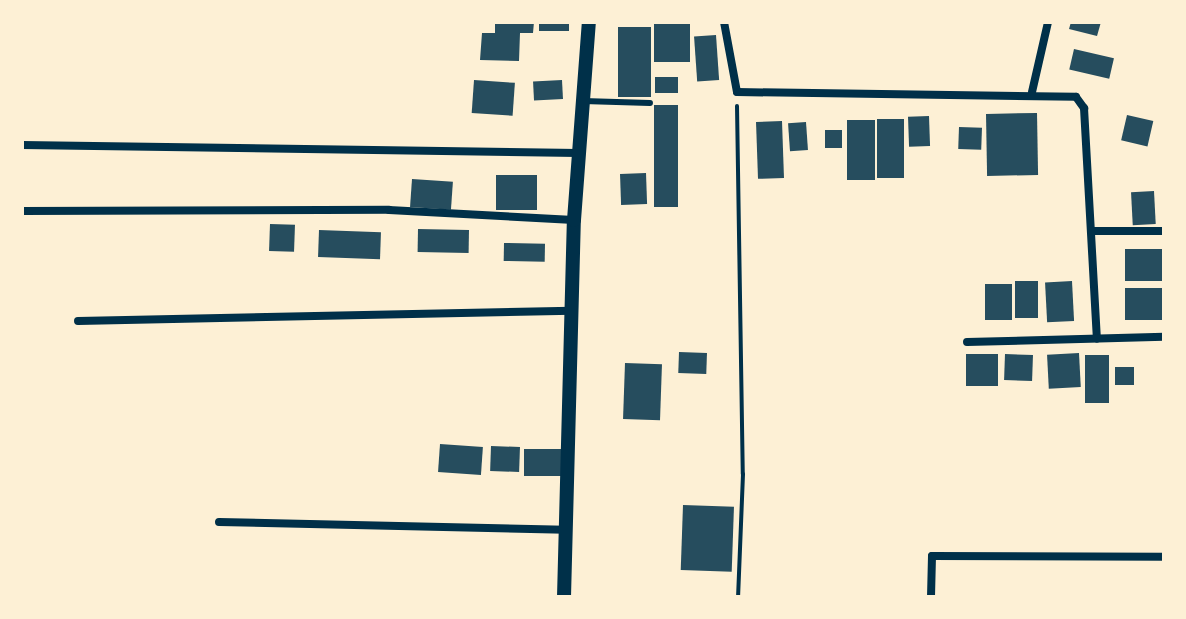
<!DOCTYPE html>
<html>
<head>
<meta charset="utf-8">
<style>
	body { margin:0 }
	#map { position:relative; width:1186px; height:619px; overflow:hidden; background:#fdf0d5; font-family:"Source Serif 4",serif }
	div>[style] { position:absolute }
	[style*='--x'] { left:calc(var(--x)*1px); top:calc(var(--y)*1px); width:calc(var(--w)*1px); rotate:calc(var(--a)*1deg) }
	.building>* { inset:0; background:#264d5e; transform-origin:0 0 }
	.path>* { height:4px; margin:-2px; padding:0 2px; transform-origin:2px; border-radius:2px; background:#003049 }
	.service>* { height:6px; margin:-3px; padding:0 3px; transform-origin:3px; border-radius:3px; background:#003049 }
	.minor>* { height:8px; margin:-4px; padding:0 4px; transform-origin:4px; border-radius:4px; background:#003049 }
	.tertiary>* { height:14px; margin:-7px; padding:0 7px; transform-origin:7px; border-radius:7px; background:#003049 }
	span { translate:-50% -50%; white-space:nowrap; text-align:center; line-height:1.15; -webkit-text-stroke:8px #fdf0d5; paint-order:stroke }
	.frame { position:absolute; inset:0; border:24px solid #fdf0d5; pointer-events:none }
</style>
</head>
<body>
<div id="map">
	<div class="building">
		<div style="clip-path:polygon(495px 22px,534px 22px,533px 33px,520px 33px,519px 61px,480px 60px,482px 33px,495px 33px)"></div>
		<div style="left:539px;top:22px;width:30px;height:9px"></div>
		<div style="left:654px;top:22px;width:36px;height:40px"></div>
		<div style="clip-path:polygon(1071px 22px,1101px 22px,1097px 36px,1069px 29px)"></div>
		<div style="left:618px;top:27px;width:33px;height:70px"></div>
		<div style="left:716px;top:35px;width:45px;height:22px;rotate:86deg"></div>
		<div style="left:1074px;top:49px;width:41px;height:21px;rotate:13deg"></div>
		<div style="left:655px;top:77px;width:23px;height:16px"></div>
		<div style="left:474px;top:80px;width:41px;height:33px;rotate:4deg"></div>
		<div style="left:562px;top:80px;width:19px;height:29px;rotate:87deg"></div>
		<div style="left:654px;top:105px;width:24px;height:102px"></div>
		<div style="left:1037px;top:113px;width:62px;height:51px;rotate:89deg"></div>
		<div style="left:1127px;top:115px;width:27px;height:26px;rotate:13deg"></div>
		<div style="left:929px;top:116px;width:30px;height:21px;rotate:88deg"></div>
		<div style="left:877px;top:119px;width:27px;height:59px"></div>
		<div style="left:847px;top:120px;width:28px;height:60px"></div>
		<div style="left:782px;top:121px;width:57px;height:26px;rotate:88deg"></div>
		<div style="left:806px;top:122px;width:28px;height:18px;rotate:86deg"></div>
		<div style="left:959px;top:127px;width:23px;height:22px;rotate:2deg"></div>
		<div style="left:825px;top:130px;width:17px;height:18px"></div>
		<div style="left:646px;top:173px;width:31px;height:26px;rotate:88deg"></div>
		<div style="left:496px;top:175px;width:41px;height:35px"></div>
		<div style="left:412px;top:179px;width:41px;height:28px;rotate:4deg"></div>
		<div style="left:1154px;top:191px;width:33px;height:23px;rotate:87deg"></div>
		<div style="left:270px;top:224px;width:25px;height:27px;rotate:2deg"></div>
		<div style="left:418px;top:229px;width:51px;height:23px;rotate:1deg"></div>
		<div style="left:319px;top:230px;width:62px;height:27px;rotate:2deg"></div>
		<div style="left:504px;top:243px;width:41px;height:18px;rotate:1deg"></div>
		<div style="left:1125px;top:249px;width:39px;height:32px"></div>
		<div style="left:1038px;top:281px;width:37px;height:23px;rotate:90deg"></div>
		<div style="left:1072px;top:281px;width:40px;height:27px;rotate:87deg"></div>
		<div style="left:985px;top:284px;width:27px;height:36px"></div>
		<div style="left:1125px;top:288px;width:39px;height:32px"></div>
		<div style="left:679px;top:352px;width:28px;height:21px;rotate:2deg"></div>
		<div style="left:1079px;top:353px;width:34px;height:32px;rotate:87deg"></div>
		<div style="left:966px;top:354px;width:32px;height:32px"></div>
		<div style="left:1005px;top:354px;width:28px;height:26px;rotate:2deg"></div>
		<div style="left:1085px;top:355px;width:24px;height:48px"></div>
		<div style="left:625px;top:363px;width:37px;height:56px;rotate:2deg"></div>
		<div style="left:1115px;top:367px;width:19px;height:18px"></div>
		<div style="left:440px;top:444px;width:43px;height:28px;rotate:4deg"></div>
		<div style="left:491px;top:446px;width:29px;height:25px;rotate:2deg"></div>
		<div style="left:524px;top:449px;width:39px;height:27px"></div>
		<div style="left:683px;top:505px;width:51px;height:65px;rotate:2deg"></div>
	</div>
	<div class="path">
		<div style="--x:737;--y:106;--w:368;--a:89.1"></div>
		<div style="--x:743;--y:474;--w:123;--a:92.3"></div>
	</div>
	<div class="service">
		<div style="--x:583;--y:101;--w:67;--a:1.7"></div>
	</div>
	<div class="minor">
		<div style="--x:724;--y:22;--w:71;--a:79.5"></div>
		<div style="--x:737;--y:92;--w:339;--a:0.8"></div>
		<div style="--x:1076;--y:97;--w:14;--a:54"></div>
		<div style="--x:1084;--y:108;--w:231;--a:86.8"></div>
		<div style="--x:1032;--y:92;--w:72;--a:-77.1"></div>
		<div style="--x:22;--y:145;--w:556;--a:0.82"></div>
		<div style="--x:22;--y:211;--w:367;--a:-0.2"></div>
		<div style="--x:389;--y:210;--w:185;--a:3.1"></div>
		<div style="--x:1092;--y:231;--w:72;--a:0"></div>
		<div style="--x:78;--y:321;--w:494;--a:-1.2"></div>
		<div style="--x:967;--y:342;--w:197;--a:-1.5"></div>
		<div style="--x:219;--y:522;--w:346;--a:1.3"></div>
		<div style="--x:931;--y:597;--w:41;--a:-88.6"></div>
		<div style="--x:932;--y:556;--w:232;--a:0.2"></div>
	</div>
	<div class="tertiary">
		<div style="--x:564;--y:597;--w:377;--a:-88.5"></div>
		<div style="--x:574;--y:220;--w:199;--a:-85.7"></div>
	</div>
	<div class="frame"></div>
</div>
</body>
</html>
